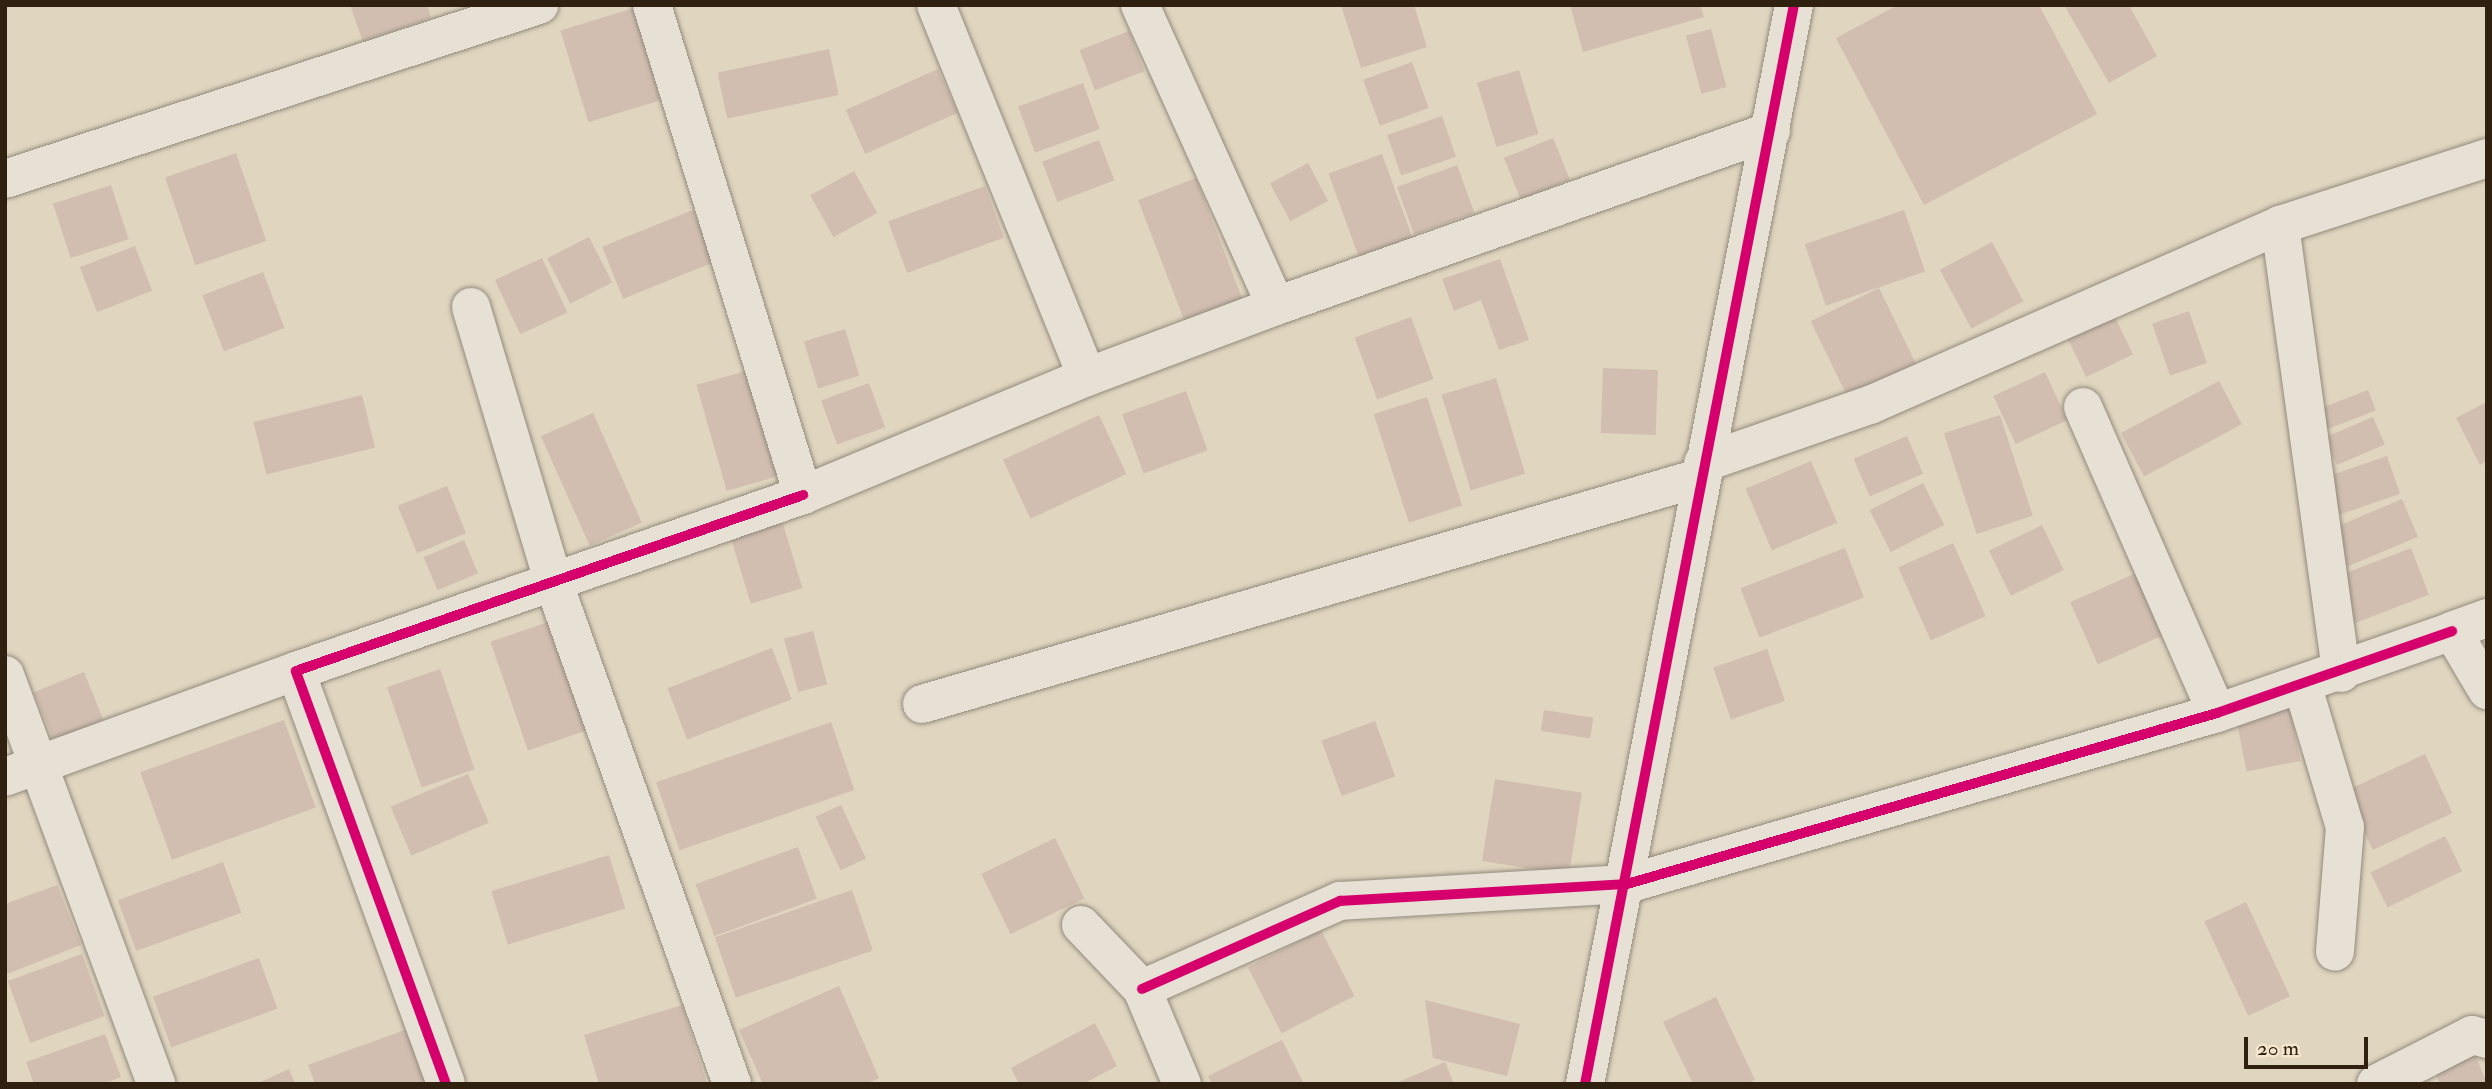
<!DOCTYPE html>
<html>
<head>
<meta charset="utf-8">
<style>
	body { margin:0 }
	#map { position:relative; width:2492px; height:1089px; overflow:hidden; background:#e0d5bf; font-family:"IM FELL Double Pica",serif }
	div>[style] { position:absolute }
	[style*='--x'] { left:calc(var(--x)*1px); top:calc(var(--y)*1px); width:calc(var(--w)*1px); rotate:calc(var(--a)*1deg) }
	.building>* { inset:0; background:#d1beb1; transform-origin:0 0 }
	.roads { filter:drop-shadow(0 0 2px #928a7c) drop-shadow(0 0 2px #928a7c) }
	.minor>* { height:38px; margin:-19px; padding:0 19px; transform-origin:19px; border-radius:19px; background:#e6e0d5 }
	.cycleway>* { height:10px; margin:-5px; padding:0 5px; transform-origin:5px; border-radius:5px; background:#d6006c }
	span { translate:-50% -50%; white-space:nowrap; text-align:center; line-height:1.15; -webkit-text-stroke:7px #f4e6cc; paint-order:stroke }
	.frame { position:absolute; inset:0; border:7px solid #2f200f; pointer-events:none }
	.scale { position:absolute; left:2244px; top:1037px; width:124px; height:32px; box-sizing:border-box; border:4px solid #2f200f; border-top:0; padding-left:9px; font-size:21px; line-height:24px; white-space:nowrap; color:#2f200f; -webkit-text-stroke:5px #f4e6cc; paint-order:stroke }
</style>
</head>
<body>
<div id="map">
	<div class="building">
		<div style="clip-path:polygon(350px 5px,427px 5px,431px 18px,363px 42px)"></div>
		<div style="clip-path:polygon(1341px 5px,1414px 5px,1427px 47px,1361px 68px)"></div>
		<div style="clip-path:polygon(1570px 5px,1700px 5px,1704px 17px,1583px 52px)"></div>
		<div style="clip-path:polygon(1898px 5px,2039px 5px,2097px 114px,1924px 205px,1836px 38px)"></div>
		<div style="clip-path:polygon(2064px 5px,2129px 5px,2157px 56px,2109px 83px)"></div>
		<div style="left:634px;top:8px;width:96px;height:77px;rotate:73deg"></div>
		<div style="left:1711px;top:29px;width:60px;height:26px;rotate:75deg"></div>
		<div style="left:1129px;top:31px;width:43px;height:53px;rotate:69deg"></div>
		<div style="left:829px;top:49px;width:47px;height:114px;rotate:78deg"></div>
		<div style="left:1412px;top:62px;width:49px;height:52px;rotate:70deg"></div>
		<div style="left:938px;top:69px;width:48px;height:101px;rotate:66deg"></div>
		<div style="left:1519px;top:70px;width:67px;height:44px;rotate:73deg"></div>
		<div style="left:1083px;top:83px;width:49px;height:69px;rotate:70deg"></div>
		<div style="left:1442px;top:116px;width:43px;height:58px;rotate:71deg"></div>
		<div style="left:1553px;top:138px;width:45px;height:53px;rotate:68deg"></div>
		<div style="left:1099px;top:140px;width:43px;height:61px;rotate:69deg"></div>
		<div style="left:236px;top:153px;width:93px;height:75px;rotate:71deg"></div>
		<div style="left:1382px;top:154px;width:92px;height:57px;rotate:70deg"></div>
		<div style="left:1308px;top:163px;width:43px;height:43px;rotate:62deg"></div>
		<div style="left:1457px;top:165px;width:51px;height:64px;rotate:70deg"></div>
		<div style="left:854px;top:171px;width:48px;height:50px;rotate:61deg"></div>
		<div style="left:1196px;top:178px;width:132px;height:62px;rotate:69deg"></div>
		<div style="left:111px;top:185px;width:57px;height:61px;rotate:72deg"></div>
		<div style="left:985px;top:186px;width:55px;height:103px;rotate:70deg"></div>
		<div style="left:693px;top:210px;width:56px;height:98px;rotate:68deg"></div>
		<div style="left:1904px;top:210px;width:65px;height:105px;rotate:71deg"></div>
		<div style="left:589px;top:237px;width:51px;height:47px;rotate:63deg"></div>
		<div style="left:1992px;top:242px;width:67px;height:59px;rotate:62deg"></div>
		<div style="left:135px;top:246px;width:48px;height:59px;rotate:69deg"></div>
		<div style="left:542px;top:258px;width:60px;height:52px;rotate:65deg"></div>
		<div style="clip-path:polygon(1500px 259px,1529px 340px,1499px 350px,1481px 300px,1454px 311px,1442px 279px)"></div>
		<div style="left:263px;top:272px;width:60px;height:65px;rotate:69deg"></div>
		<div style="left:1879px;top:288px;width:96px;height:76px;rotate:64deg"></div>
		<div style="left:2112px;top:311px;width:48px;height:52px;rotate:64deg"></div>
		<div style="left:2189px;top:311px;width:55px;height:39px;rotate:71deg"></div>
		<div style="left:1411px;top:317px;width:66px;height:60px;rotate:70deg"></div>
		<div style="left:845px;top:329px;width:49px;height:43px;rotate:73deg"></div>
		<div style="left:756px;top:368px;width:110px;height:62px;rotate:74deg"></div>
		<div style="left:1603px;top:368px;width:55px;height:65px;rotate:2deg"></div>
		<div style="left:2045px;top:372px;width:53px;height:57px;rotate:65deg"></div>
		<div style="left:1496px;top:378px;width:100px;height:57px;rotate:73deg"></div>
		<div style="left:2219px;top:381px;width:49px;height:111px;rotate:62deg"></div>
		<div style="left:869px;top:383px;width:47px;height:51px;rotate:70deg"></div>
		<div style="left:2368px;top:390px;width:22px;height:53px;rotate:69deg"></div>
		<div style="left:1186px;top:391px;width:63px;height:68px;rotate:70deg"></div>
		<div style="left:362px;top:395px;width:54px;height:112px;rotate:76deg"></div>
		<div style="left:1427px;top:397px;width:114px;height:56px;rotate:72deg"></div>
		<div style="clip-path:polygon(2487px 402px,2487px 461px,2480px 465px,2456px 418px)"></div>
		<div style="left:593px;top:413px;width:120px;height:57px;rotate:66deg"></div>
		<div style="left:1099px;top:415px;width:65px;height:106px;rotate:65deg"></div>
		<div style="left:2000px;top:415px;width:106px;height:59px;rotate:72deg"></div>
		<div style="left:2373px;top:417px;width:30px;height:52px;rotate:67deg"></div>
		<div style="left:1907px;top:436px;width:41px;height:58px;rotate:67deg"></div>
		<div style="left:2387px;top:456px;width:40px;height:64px;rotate:71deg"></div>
		<div style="left:1811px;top:461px;width:67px;height:71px;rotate:67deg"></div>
		<div style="left:1923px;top:483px;width:47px;height:60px;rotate:63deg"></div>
		<div style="left:447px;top:486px;width:51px;height:53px;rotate:68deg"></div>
		<div style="left:2402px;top:499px;width:41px;height:79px;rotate:67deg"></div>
		<div style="left:782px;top:521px;width:70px;height:54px;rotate:73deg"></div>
		<div style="left:2042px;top:525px;width:50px;height:59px;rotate:64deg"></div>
		<div style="left:464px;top:540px;width:36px;height:44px;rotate:67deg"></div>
		<div style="left:1953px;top:543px;width:80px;height:60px;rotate:66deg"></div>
		<div style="left:1845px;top:548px;width:53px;height:112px;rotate:69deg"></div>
		<div style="left:2411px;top:548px;width:50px;height:86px;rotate:69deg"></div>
		<div style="left:2136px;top:573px;width:68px;height:72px;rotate:66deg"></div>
		<div style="left:551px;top:621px;width:115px;height:64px;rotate:71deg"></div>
		<div style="left:813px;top:631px;width:55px;height:30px;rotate:75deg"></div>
		<div style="left:772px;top:648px;width:55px;height:112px;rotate:69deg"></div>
		<div style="left:1767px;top:649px;width:55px;height:57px;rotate:71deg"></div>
		<div style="left:440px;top:669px;width:106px;height:56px;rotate:71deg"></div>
		<div style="left:84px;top:672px;width:52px;height:54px;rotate:68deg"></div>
		<div style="left:2289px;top:702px;width:60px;height:55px;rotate:79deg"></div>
		<div style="left:1544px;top:710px;width:50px;height:21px;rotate:9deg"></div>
		<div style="left:284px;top:720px;width:93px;height:153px;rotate:70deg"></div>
		<div style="left:1375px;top:721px;width:59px;height:57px;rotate:70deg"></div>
		<div style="left:831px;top:722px;width:72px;height:185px;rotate:71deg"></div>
		<div style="left:2425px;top:754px;width:65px;height:88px;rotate:65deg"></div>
		<div style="left:468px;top:774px;width:53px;height:84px;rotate:67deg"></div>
		<div style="left:1495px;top:779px;width:88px;height:83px;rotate:9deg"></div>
		<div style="left:841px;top:805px;width:59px;height:28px;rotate:65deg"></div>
		<div style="left:2445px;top:836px;width:39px;height:83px;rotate:64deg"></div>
		<div style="left:1055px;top:838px;width:67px;height:82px;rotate:64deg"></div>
		<div style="left:798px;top:847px;width:55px;height:109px;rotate:70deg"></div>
		<div style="left:609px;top:855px;width:56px;height:123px;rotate:73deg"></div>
		<div style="left:223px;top:862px;width:54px;height:112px;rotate:70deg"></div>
		<div style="clip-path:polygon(57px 885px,81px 945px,7px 974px,5px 904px)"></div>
		<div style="left:852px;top:890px;width:64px;height:145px;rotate:71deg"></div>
		<div style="left:2246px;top:902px;width:104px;height:46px;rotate:65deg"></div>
		<div style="left:1321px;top:930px;width:74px;height:82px;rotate:63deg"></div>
		<div style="left:82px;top:954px;width:66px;height:79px;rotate:70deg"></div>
		<div style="left:259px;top:958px;width:54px;height:113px;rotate:70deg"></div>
		<div style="clip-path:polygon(839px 986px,879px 1078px,866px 1084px,763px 1084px,739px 1030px)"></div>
		<div style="clip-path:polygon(1716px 997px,1755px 1080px,1747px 1084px,1693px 1084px,1663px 1022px)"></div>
		<div style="clip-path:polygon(1425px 1000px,1520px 1024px,1507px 1076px,1433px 1058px)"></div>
		<div style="clip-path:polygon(682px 1005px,707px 1084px,599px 1084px,584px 1035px)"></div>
		<div style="clip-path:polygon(1095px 1023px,1117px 1066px,1083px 1084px,1019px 1084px,1011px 1068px)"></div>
		<div style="clip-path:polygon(413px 1027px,432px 1078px,416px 1084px,315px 1084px,308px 1065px)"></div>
		<div style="clip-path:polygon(105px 1034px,121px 1077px,103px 1084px,34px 1084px,26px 1062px)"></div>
		<div style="clip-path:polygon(1282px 1040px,1304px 1084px,1212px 1084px,1208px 1076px)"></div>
		<div style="clip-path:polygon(2471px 1044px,2487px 1084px,2440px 1084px,2431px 1063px)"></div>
		<div style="clip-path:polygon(1445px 1062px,1454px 1084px,1394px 1084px)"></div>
		<div style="clip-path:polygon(289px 1069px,295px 1084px,256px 1084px)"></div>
	</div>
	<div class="roads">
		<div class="minor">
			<div style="--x:652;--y:5;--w:513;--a:72.87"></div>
			<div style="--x:803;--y:495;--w:308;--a:-22.6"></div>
			<div style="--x:936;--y:5;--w:401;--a:67.9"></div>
			<div style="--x:1087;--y:377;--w:202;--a:-20.6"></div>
			<div style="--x:1140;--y:5;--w:330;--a:65.7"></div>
			<div style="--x:1276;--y:306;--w:525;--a:-19.47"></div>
			<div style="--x:5;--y:179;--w:562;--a:-18.05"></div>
			<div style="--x:2280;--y:225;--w:452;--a:82.2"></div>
			<div style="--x:471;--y:307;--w:289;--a:73.3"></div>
			<div style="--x:554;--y:584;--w:531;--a:70.4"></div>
			<div style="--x:2083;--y:407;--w:334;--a:66.4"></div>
			<div style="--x:1703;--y:463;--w:177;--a:-19.2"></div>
			<div style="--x:1870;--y:405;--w:448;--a:-23.7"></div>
			<div style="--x:2280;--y:225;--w:218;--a:-17.9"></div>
			<div style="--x:2487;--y:618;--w:37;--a:160"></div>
			<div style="--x:2452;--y:631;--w:69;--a:59.3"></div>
			<div style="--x:5;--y:675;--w:436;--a:69.7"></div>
			<div style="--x:2302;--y:684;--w:149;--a:73.3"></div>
			<div style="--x:2345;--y:827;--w:125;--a:94.6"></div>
			<div style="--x:922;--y:704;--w:809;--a:-16.22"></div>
			<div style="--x:5;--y:777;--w:310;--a:-20"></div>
			<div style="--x:1081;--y:925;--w:88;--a:46.4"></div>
			<div style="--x:1142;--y:989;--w:103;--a:67.2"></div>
			<div style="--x:1142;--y:989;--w:217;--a:-24"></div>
			<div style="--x:1340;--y:901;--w:288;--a:-3.4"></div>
			<div style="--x:1627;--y:884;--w:614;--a:-16.16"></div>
			<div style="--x:2217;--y:713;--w:249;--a:-19.2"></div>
			<div style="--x:446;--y:1084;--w:439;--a:-110"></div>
			<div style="--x:296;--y:671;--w:537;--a:-19.14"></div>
			<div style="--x:1585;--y:1084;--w:1099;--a:-79.04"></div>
			<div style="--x:2376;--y:1084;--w:108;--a:-27"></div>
			<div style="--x:2472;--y:1035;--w:16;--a:15"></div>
		</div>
	</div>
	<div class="cycleway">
		<div style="--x:1142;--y:989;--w:217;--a:-24"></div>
		<div style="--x:1340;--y:901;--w:288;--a:-3.4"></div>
		<div style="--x:1627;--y:884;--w:614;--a:-16.16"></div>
		<div style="--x:2217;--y:713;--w:249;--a:-19.2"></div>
		<div style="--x:446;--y:1084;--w:439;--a:-110"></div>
		<div style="--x:296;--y:671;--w:537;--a:-19.14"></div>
		<div style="--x:1585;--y:1084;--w:1099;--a:-79.04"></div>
	</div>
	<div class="frame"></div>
	<div class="scale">20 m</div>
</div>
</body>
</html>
